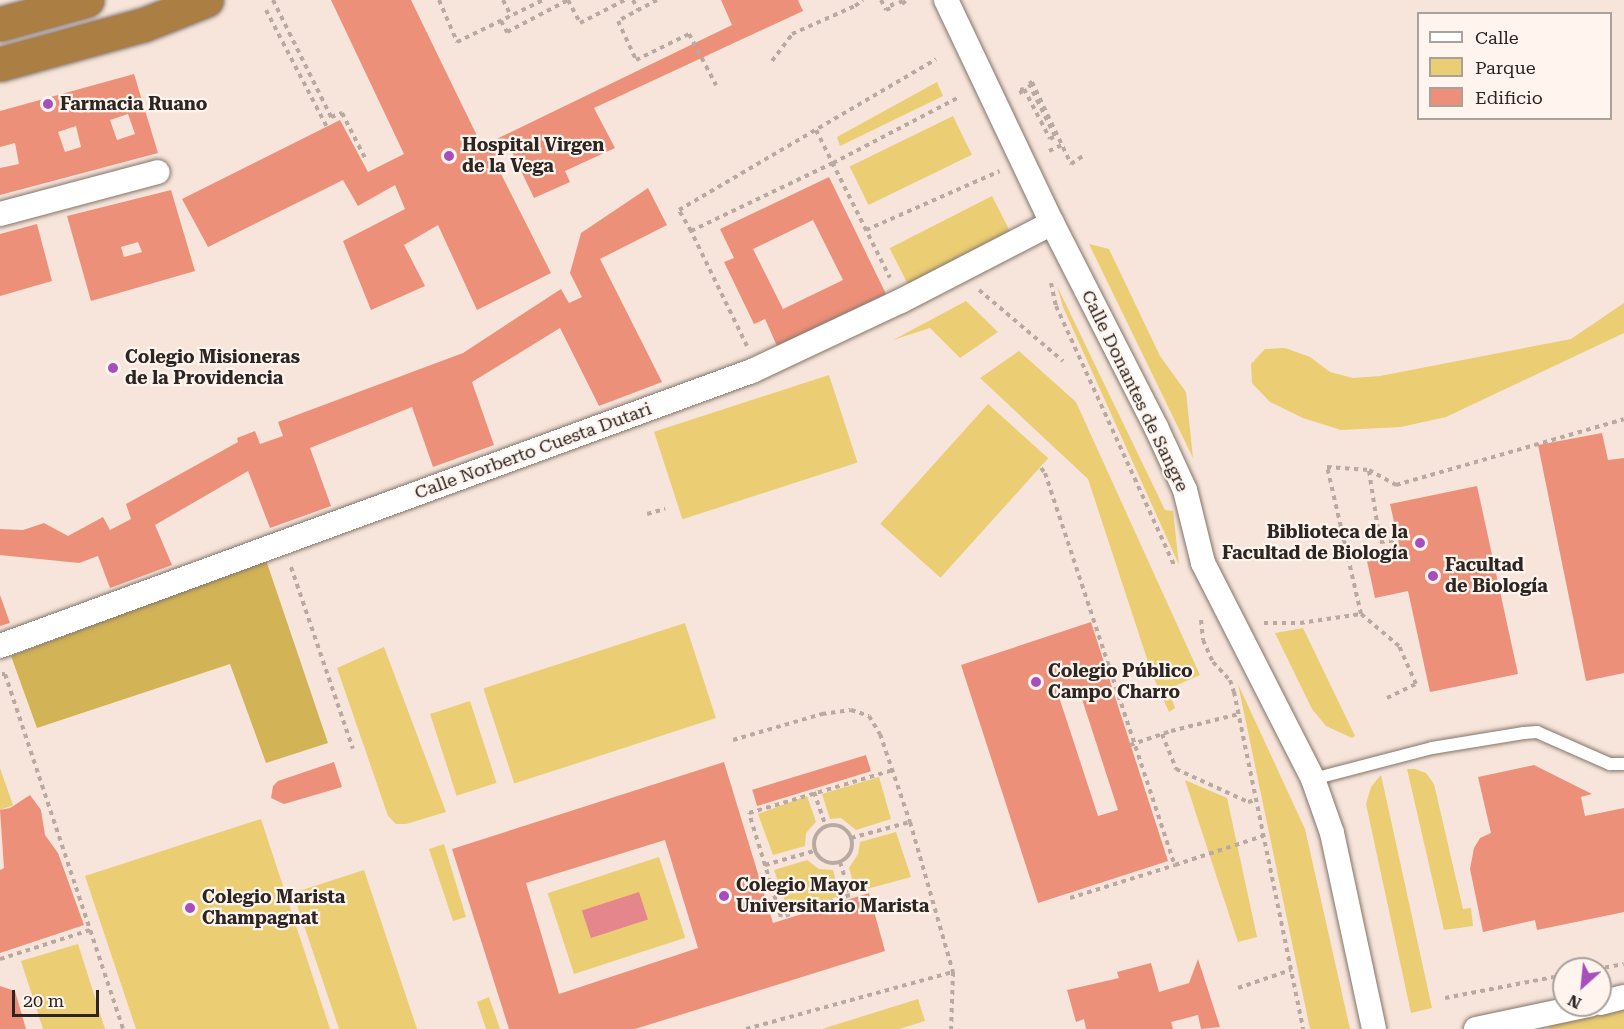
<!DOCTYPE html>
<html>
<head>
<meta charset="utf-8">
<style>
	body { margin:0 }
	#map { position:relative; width:1624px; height:1029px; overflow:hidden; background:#f7e5db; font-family:"Roboto Serif",serif }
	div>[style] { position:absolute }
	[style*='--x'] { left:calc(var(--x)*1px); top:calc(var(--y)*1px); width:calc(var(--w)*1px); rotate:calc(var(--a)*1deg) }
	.green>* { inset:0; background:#ebcd74; transform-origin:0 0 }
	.forest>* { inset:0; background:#d2b356 }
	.water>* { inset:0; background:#e5858c; transform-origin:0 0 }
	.building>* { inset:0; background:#ed9079; transform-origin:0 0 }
	.path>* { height:4px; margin-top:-2px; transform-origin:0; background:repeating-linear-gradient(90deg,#b8aaa2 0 4.5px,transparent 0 9px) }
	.path>.ring { margin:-2px; padding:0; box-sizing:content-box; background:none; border:4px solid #b8aaa2; border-radius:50% }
	.roads { filter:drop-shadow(0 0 2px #83746a) drop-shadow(0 0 2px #83746a) }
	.lane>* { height:12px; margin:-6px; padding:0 6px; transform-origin:6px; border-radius:6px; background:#fff }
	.street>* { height:24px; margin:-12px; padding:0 12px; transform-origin:12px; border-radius:12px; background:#fff }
	.highway>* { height:33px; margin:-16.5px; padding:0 16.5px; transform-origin:16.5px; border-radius:16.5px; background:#ab7e43 }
	.dots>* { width:16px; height:16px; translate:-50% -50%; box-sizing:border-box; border:3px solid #fff4ee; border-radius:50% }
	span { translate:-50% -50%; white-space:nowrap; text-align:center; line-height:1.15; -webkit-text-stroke:4.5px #fff4ee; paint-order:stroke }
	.poi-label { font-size:18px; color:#2c2522; font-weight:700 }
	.left { translate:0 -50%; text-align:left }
	.right { translate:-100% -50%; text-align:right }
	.street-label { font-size:18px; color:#2c2522 }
	.legend { position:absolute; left:1417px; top:12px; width:195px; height:108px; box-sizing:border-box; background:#fff4ee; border:2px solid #aba19c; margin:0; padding:8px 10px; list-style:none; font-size:18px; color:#2c2522 }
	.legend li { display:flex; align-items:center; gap:12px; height:30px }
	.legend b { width:30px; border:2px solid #aba19c }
	.north { position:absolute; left:1552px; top:957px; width:60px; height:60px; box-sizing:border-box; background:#fff4ee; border:2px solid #aba19c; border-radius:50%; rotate:207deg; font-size:16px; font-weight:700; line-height:24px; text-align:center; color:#2c2522 }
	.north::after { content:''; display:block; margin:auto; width:21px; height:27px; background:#a64fbc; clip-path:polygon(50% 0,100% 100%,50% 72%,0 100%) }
	.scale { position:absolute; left:12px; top:990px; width:87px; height:27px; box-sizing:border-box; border:3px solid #2c2522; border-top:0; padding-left:8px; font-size:18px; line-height:21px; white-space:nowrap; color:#2c2522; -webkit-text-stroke:4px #fff4ee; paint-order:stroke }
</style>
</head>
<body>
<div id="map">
	<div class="green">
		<div style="clip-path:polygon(937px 82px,943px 96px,840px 146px,837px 137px)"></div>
		<div style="left:953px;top:116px;width:43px;height:115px;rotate:64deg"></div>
		<div style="left:992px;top:196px;width:40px;height:115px;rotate:63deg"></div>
		<div style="clip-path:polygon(1089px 244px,1109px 249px,1160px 356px,1186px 392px,1193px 458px)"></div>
		<div style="clip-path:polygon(1057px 286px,1165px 510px,1173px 511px,1179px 565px,1063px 307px)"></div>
		<div style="clip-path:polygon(966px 301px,998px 332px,960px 358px,930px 328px,893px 340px)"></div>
		<div style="clip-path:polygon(1624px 303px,1624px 333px,1446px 417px,1401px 427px,1341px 430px,1303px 418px,1270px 402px,1252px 383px,1251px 364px,1265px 349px,1285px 348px,1310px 357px,1330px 372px,1353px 378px,1380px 376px,1571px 339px)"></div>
		<div style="clip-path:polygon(1019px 351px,1076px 402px,1200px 675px,1168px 689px,1175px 708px,1169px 712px,1152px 674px,1088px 479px,980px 378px)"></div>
		<div style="left:829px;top:375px;width:92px;height:184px;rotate:72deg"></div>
		<div style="left:988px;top:404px;width:81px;height:161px;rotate:42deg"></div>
		<div style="left:685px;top:623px;width:100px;height:212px;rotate:72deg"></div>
		<div style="clip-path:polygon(1303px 628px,1355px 736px,1352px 738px,1326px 726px,1312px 709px,1275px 633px)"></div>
		<div style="clip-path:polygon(384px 647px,446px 812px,406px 824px,396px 824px,388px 816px,337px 668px)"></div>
		<div style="clip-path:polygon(1238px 684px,1305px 829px,1350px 1029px,1310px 1029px)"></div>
		<div style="left:470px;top:701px;width:86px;height:42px;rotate:72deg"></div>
		<div style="clip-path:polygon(0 768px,13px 805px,0 810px)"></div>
		<div style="clip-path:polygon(1407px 769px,1415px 769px,1426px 773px,1434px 784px,1463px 909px,1471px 908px,1473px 926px,1444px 930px)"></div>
		<div style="clip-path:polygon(1381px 775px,1432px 1008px,1411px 1013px,1366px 804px,1371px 787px)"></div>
		<div style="clip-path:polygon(879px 777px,891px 819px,856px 830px,841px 818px,830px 819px,822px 794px)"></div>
		<div style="clip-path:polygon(1185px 780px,1227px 798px,1257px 937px,1238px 942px)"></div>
		<div style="clip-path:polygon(807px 796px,816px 822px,806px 833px,805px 846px,773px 855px,758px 814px)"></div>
		<div style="clip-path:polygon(261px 819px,330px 1029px,136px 1029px,85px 876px)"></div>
		<div style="clip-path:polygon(896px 832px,911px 877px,856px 892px,849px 868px,858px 854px,860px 842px)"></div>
		<div style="clip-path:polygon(444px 844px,466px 917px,453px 921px,429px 849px)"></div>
		<div style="left:659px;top:857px;width:85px;height:117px;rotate:72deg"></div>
		<div style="clip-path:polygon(807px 860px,819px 869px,833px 870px,840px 896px,789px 912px,774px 870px)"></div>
		<div style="clip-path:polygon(364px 870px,417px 1029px,339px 1029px,293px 893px)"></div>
		<div style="clip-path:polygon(78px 944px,105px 1029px,43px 1029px,21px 961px)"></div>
		<div style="clip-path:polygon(489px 997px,500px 1029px,486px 1029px,477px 1002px)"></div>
		<div style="clip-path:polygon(918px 999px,925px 1021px,899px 1029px,822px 1029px)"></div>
		<div style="clip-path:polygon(1624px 1010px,1624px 1029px,1549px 1029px,1549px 1026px)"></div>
	</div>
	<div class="forest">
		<div style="clip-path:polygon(266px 560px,328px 743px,266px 763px,230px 664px,37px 728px,11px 656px)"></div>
	</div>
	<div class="water">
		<div style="left:639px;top:892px;width:29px;height:60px;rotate:72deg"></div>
	</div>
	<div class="building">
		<div style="clip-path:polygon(331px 0,411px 0,482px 146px,732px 25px,721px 0,798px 0,803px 11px,594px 108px,615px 148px,565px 171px,570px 182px,534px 198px,511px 150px,493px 158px,551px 273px,477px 310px,438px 225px,404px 245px,425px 286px,371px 310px,343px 241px,405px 209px,395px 185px,358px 206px,343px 180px,208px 247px,182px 199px,340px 120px,368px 172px,404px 154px)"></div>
		<div style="clip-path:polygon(evenodd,134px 74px,158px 153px,0 195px,0 168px,19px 164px,15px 143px,0 147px,0 111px,134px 74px,128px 114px,135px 134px,117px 140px,110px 120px,128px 114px,134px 74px,76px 126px,81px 147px,65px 152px,58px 132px,76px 126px)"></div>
		<div style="clip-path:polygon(evenodd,829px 177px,886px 294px,777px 346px,765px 319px,754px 324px,724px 262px,734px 258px,720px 229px,829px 177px,813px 220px,843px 280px,783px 309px,753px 249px,813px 220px)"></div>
		<div style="clip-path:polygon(648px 188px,667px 225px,600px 259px,662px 382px,599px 406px,560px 328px,472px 382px,494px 445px,433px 467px,412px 407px,310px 448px,331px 506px,270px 528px,248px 471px,155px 525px,172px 565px,110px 588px,98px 556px,79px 563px,0 555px,0 529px,23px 530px,44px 523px,68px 536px,103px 517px,110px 530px,131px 519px,126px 504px,238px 442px,237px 438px,255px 431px,260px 444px,283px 436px,278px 422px,463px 353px,561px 289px,569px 303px,582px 297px,570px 273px,581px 233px)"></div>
		<div style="clip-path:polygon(evenodd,171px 190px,195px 271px,91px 301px,67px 216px,171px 190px,138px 242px,142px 252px,124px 257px,121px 247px,138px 242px)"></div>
		<div style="clip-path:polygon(37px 224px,52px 281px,0 296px,0 234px)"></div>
		<div style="clip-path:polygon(1602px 433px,1608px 460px,1624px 458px,1624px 673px,1586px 681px,1538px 445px)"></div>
		<div style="clip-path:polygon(1477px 486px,1518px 674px,1430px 692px,1408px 591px,1375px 598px,1367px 561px,1401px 553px,1390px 504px)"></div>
		<div style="clip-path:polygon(0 595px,10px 623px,0 626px)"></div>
		<div style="clip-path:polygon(evenodd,1091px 622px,1168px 861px,1038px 903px,961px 665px,1091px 622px,1079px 690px,1118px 810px,1098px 816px,1059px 697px,1079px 690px)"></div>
		<div style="left:866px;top:755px;width:17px;height:119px;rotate:73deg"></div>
		<div style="clip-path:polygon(334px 762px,342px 787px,284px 804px,271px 798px,273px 786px,278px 781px)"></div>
		<div style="clip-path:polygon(evenodd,724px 762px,773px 923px,869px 893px,885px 951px,635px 1029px,509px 1029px,452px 849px,724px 762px,665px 840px,698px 948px,559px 994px,526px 883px,665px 840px)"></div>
		<div style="clip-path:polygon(1534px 765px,1592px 794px,1581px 797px,1585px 816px,1624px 808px,1624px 912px,1537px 930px,1535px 920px,1483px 932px,1470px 869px,1474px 848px,1480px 838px,1491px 833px,1478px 777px)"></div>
		<div style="clip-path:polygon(30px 795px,41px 810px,45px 835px,58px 853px,84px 925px,0 953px,0 870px,4px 868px,0 810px,10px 808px)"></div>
		<div style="clip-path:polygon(1198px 959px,1220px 1027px,1201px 1029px,1198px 1015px,1171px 1022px,1173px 1029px,1086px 1029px,1084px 1019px,1076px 1022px,1067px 990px,1119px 978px,1117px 972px,1151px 963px,1159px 992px,1189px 983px)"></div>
		<div style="clip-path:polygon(0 986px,15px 991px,26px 1029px,0 1029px)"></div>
	</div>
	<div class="path">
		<div style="--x:273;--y:0;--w:131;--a:63.6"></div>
		<div style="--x:331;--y:117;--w:12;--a:-20"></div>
		<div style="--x:342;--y:113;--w:51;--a:62.9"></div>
		<div style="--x:439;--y:0;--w:46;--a:66.8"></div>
		<div style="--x:457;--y:42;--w:96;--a:-26"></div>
		<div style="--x:503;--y:0;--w:18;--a:63"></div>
		<div style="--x:633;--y:0;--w:11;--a:63"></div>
		<div style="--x:657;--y:0;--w:44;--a:151.7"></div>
		<div style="--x:618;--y:21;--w:43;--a:65.2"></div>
		<div style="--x:636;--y:60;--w:59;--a:-26.1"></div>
		<div style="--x:689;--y:34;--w:58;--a:62.1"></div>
		<div style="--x:881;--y:0;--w:11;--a:63"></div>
		<div style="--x:886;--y:10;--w:8;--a:-23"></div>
		<div style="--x:893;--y:7;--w:8;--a:-113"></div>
		<div style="--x:900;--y:0;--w:4;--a:63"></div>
		<div style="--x:902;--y:4;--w:6;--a:-39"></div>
		<div style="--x:266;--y:10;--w:132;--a:62.5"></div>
		<div style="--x:501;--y:21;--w:13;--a:61"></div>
		<div style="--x:507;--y:32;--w:69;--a:-27.7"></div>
		<div style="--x:568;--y:0;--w:26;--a:62"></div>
		<div style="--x:580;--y:23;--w:51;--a:-27.1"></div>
		<div style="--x:772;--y:61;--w:34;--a:-53"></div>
		<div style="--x:792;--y:34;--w:69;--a:-24"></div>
		<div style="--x:855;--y:6;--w:10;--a:-37"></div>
		<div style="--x:1022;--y:94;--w:4;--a:-117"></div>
		<div style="--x:1020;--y:90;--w:4;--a:-14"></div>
		<div style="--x:1024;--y:89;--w:56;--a:62.5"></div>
		<div style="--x:1050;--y:139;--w:6;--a:-31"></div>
		<div style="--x:1055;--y:136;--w:58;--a:-116.6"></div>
		<div style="--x:1029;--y:84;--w:4;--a:-34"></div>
		<div style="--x:1032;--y:82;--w:91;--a:64.6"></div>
		<div style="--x:1071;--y:164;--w:14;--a:-34"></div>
		<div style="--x:816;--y:130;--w:165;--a:63.4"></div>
		<div style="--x:1049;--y:151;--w:14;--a:-25"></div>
		<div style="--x:866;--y:230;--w:146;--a:-23.8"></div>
		<div style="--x:691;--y:231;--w:24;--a:-120"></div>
		<div style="--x:679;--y:210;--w:298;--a:-30.4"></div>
		<div style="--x:1051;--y:283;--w:24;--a:78"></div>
		<div style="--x:1056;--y:306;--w:285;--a:65.5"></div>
		<div style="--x:979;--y:290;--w:110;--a:40.2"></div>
		<div style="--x:747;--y:346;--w:128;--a:-116"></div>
		<div style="--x:691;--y:231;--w:157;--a:-25.6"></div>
		<div style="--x:833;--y:163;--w:142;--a:-27.6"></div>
		<div style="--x:1041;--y:468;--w:6;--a:51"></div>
		<div style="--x:1045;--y:473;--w:413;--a:71.7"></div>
		<div style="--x:1175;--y:865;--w:93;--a:-18.2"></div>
		<div style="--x:1369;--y:471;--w:72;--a:81.2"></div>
		<div style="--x:1380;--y:542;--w:18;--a:-6"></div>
		<div style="--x:647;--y:514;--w:19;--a:-16"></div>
		<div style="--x:291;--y:567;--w:192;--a:71.2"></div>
		<div style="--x:1201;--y:620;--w:20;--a:84"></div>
		<div style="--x:1203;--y:640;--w:24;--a:66"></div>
		<div style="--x:1213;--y:662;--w:25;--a:47"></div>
		<div style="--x:1230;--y:680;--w:13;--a:72"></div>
		<div style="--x:1234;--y:692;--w:344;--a:78.4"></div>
		<div style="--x:1264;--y:623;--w:36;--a:0"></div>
		<div style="--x:1300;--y:623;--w:62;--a:-8.4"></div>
		<div style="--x:2;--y:674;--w:3;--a:0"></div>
		<div style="--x:5;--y:674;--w:374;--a:71.6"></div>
		<div style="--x:1387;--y:698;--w:32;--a:-26"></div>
		<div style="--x:1416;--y:684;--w:42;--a:-114.1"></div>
		<div style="--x:1399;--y:646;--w:50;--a:-139.9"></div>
		<div style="--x:1361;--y:614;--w:151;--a:-103"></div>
		<div style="--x:1327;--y:467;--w:42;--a:4.1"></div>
		<div style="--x:1369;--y:470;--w:31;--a:29"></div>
		<div style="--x:1396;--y:485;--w:237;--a:-16.1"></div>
		<div style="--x:1162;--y:734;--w:38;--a:68"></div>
		<div style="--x:1176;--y:769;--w:79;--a:24.6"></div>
		<div style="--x:1248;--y:802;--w:8;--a:-14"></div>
		<div style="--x:733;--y:740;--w:93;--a:-16.3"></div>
		<div style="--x:822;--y:714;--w:29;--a:-8"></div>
		<div style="--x:851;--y:710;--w:19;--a:18"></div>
		<div style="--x:869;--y:716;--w:21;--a:59"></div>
		<div style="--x:880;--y:734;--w:93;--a:71.2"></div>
		<div style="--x:910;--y:822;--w:156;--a:74"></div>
		<div style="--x:953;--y:972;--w:57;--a:92"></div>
		<div style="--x:1130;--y:745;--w:43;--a:-18.9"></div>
		<div style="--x:1171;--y:731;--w:70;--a:-14"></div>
		<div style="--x:814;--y:792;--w:37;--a:71"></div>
		<div class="ring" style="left:814px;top:825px;width:34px;height:34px"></div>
		<div style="--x:851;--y:838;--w:61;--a:-15.2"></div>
		<div style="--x:840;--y:862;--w:34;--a:73"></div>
		<div style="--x:850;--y:895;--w:72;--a:162.3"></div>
		<div style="--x:781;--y:917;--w:109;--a:-107.1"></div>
		<div style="--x:749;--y:813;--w:150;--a:-16.6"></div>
		<div style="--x:765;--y:865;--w:51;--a:-15.9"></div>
		<div style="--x:1070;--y:898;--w:110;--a:-17.4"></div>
		<div style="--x:0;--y:959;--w:95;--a:-17.9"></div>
		<div style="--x:1596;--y:969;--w:28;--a:-10"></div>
		<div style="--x:1238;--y:988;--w:56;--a:-18.8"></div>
		<div style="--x:1445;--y:998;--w:121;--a:-10.9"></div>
		<div style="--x:746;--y:1029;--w:215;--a:-15.4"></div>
	</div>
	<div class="roads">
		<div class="lane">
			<div style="--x:1313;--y:779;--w:123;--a:-14.6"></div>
			<div style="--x:1432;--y:748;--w:93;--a:-9.3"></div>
			<div style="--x:1524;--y:733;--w:13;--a:-4"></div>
			<div style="--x:1537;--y:732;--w:80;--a:23.7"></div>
			<div style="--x:1610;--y:764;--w:14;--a:0"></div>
		</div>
		<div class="street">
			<div style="--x:946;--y:0;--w:247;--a:64.6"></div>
			<div style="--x:1052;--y:223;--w:229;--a:63"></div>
			<div style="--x:1156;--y:427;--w:69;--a:65.3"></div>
			<div style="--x:1185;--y:490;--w:75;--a:76.1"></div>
			<div style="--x:1203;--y:563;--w:242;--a:63"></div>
			<div style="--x:1313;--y:779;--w:57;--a:70.6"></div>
			<div style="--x:1332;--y:833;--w:200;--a:77.9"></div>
			<div style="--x:0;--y:214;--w:163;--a:-14.9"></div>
			<div style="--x:0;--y:646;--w:801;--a:-20.09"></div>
			<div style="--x:752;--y:371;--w:165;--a:-25.2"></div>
			<div style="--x:901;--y:301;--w:170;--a:-27.3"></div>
			<div style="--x:1600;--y:1003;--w:25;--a:-14"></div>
			<div style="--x:1476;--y:1029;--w:116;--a:-12"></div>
		</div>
		<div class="highway">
			<div style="--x:0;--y:24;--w:90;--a:-15.4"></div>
			<div style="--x:0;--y:64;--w:148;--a:-15.3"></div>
			<div style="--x:143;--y:25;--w:68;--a:-21.6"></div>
		</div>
	</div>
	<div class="dots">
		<div style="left:48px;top:104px;background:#a64fbc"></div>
		<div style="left:449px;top:156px;background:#a64fbc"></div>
		<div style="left:113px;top:368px;background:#a64fbc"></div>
		<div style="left:1420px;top:543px;background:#a64fbc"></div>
		<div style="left:1433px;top:576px;background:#a64fbc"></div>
		<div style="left:1036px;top:682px;background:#a64fbc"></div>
		<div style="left:724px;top:896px;background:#a64fbc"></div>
		<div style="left:190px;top:908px;background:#a64fbc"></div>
	</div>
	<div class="poi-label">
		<span class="left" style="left:60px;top:104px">Farmacia Ruano</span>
		<span class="left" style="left:462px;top:156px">Hospital Virgen<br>de la Vega</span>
		<span class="left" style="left:125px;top:368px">Colegio Misioneras<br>de la Providencia</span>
		<span class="right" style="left:1408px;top:543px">Biblioteca de la<br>Facultad de Biología</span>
		<span class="left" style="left:1445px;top:576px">Facultad<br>de Biología</span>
		<span class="left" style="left:1048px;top:682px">Colegio Público<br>Campo Charro</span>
		<span class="left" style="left:736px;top:896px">Colegio Mayor<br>Universitario Marista</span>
		<span class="left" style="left:202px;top:908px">Colegio Marista<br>Champagnat</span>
	</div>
	<div class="street-label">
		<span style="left:1135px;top:391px;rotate:64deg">Calle Donantes de Sangre</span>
		<span style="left:533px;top:451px;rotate:-20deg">Calle Norberto Cuesta Dutari</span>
	</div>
	<ul class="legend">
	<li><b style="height:8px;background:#fff"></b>Calle</li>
	<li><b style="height:16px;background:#ebcd74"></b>Parque</li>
	<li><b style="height:16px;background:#ed9079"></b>Edificio</li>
	</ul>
	<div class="north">N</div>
	<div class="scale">20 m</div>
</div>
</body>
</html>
